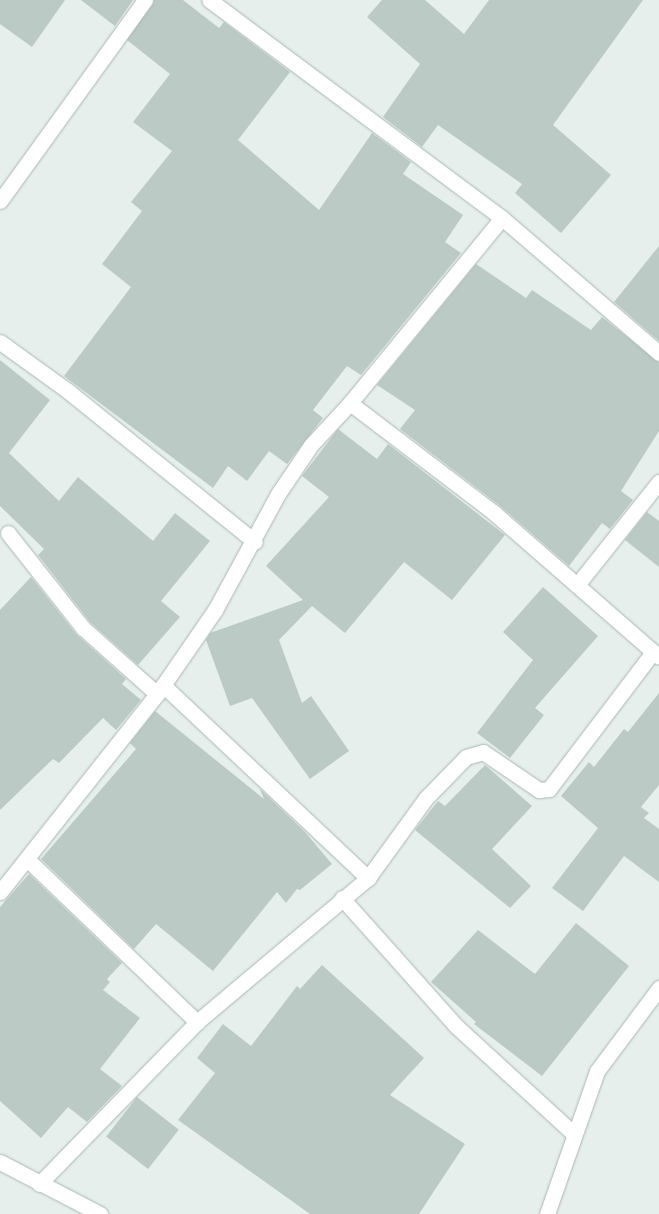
<!DOCTYPE html>
<html>
<head>
<meta charset="utf-8">
<style>
	body { margin:0 }
	#map { position:relative; width:659px; height:1214px; overflow:hidden; background:#e6efeb; font-family:Overpass,sans-serif }
	div>[style] { position:absolute }
	[style*='--x'] { left:calc(var(--x)*1px); top:calc(var(--y)*1px); width:calc(var(--w)*1px); rotate:calc(var(--a)*1deg) }
	.building>* { inset:0; background:#bbcac4; transform-origin:0 0 }
	.roads { filter:drop-shadow(0 0 1px #a8b8b2) drop-shadow(0 0 1px #a8b8b2) }
	.minor>* { height:15px; margin:-7.5px; padding:0 7.5px; transform-origin:7.5px; border-radius:7.5px; background:#fff }
	span { translate:-50% -50%; white-space:nowrap; text-align:center; line-height:1.15; -webkit-text-stroke:4px #f7fbf9; paint-order:stroke }
</style>
</head>
<body>
<div id="map">
	<div class="building">
		<div style="clip-path:polygon(0 0,65px 0,32px 47px,0 24px)"></div>
		<div style="clip-path:polygon(81px 0,133px 0,115px 26px)"></div>
		<div style="clip-path:polygon(154px 0,183px 0,219px 28px,224px 22px,290px 72px,238px 140px,319px 210px,372px 133px,411px 162px,403px 174px,463px 215px,445px 242px,461px 253px,361px 375px,347px 366px,313px 410px,323px 418px,287px 464px,269px 451px,247px 481px,228px 466px,213px 488px,64px 376px,131px 287px,102px 264px,142px 211px,131px 202px,172px 151px,133px 122px,170px 74px,127px 40px)"></div>
		<div style="clip-path:polygon(382px 0,425px 0,464px 34px,489px 0,643px 0,553px 125px,611px 175px,561px 233px,515px 193px,522px 184px,438px 125px,422px 147px,383px 117px,420px 64px,367px 17px)"></div>
		<div style="clip-path:polygon(659px 246px,659px 341px,614px 302px)"></div>
		<div style="clip-path:polygon(476px 264px,526px 298px,532px 290px,591px 330px,602px 317px,659px 362px,659px 431px,621px 491px,633px 500px,610px 529px,602px 523px,569px 566px,499px 505px,400px 429px,415px 410px,377px 385px)"></div>
		<div style="clip-path:polygon(0 360px,50px 400px,9px 453px,59px 501px,78px 477px,153px 541px,175px 513px,210px 541px,161px 601px,180px 617px,138px 665px,90px 622px,38px 555px,44px 549px,0 506px)"></div>
		<div style="clip-path:polygon(338px 429px,377px 459px,388px 444px,505px 535px,452px 600px,404px 562px,345px 633px,312px 606px,279px 640px,302px 703px,311px 696px,349px 751px,310px 779px,252px 698px,230px 706px,206px 640px,210px 633px,303px 600px,266px 566px,329px 497px,302px 476px)"></div>
		<div style="clip-path:polygon(647px 512px,659px 521px,659px 567px,625px 540px)"></div>
		<div style="clip-path:polygon(31px 577px,76px 634px,126px 679px,122px 684px,141px 700px,116px 730px,103px 718px,59px 763px,53px 759px,0 810px,0 610px)"></div>
		<div style="clip-path:polygon(543px 587px,598px 636px,535px 708px,544px 715px,510px 758px,477px 733px,533px 660px,503px 632px)"></div>
		<div style="clip-path:polygon(659px 693px,659px 785px,641px 807px,649px 813px,644px 818px,659px 829px,659px 882px,624px 856px,583px 911px,552px 888px,598px 828px,561px 796px,589px 762px,594px 767px,624px 729px,628px 732px)"></div>
		<div style="clip-path:polygon(155px 711px,264px 799px,260px 789px,305px 832px,332px 864px,300px 890px,297px 889px,286px 903px,277px 892px,213px 971px,156px 924px,134px 949px,41px 859px,136px 749px,130px 743px)"></div>
		<div style="clip-path:polygon(485px 765px,532px 806px,492px 849px,531px 886px,510px 908px,415px 830px,438px 801px,445px 806px)"></div>
		<div style="clip-path:polygon(29px 874px,122px 963px,107px 979px,110px 982px,103px 990px,140px 1018px,100px 1069px,122px 1086px,87px 1122px,68px 1107px,41px 1138px,0 1101px,0 907px)"></div>
		<div style="clip-path:polygon(576px 923px,629px 966px,542px 1076px,474px 1024px,476px 1022px,431px 982px,478px 930px,535px 974px)"></div>
		<div style="clip-path:polygon(322px 965px,424px 1058px,390px 1095px,465px 1144px,419px 1214px,310px 1214px,178px 1120px,215px 1073px,197px 1058px,223px 1024px,251px 1046px,297px 986px,300px 989px)"></div>
		<div style="left:137px;top:1097px;width:53px;height:50px;rotate:38deg"></div>
	</div>
	<div class="roads">
		<div class="minor">
			<div style="--x:0;--y:201;--w:248;--a:-54.2"></div>
			<div style="--x:502;--y:218;--w:207;--a:40.7"></div>
			<div style="--x:0;--y:342;--w:84;--a:35.8"></div>
			<div style="--x:68;--y:391;--w:240;--a:38.9"></div>
			<div style="--x:350;--y:403;--w:180;--a:37.3"></div>
			<div style="--x:493;--y:512;--w:220;--a:41.1"></div>
			<div style="--x:8;--y:533;--w:121;--a:51.7"></div>
			<div style="--x:83;--y:628;--w:99;--a:41.7"></div>
			<div style="--x:577;--y:585;--w:132;--a:-51.5"></div>
			<div style="--x:163;--y:685;--w:282;--a:43.3"></div>
			<div style="--x:27;--y:859;--w:236;--a:43.8"></div>
			<div style="--x:0;--y:892;--w:253;--a:-51.6"></div>
			<div style="--x:157;--y:694;--w:102;--a:-55.4"></div>
			<div style="--x:215;--y:610;--w:132;--a:-61.5"></div>
			<div style="--x:278;--y:494;--w:59;--a:-56"></div>
			<div style="--x:311;--y:445;--w:57;--a:-47.1"></div>
			<div style="--x:350;--y:403;--w:239;--a:-50.6"></div>
			<div style="--x:502;--y:218;--w:365;--a:-143.3"></div>
			<div style="--x:342;--y:898;--w:171;--a:48.3"></div>
			<div style="--x:456;--y:1026;--w:160;--a:42.5"></div>
			<div style="--x:0;--y:1162;--w:113;--a:27.5"></div>
			<div style="--x:39;--y:1184;--w:226;--a:-45.7"></div>
			<div style="--x:197;--y:1022;--w:224;--a:-40.1"></div>
			<div style="--x:368;--y:878;--w:99;--a:-54.1"></div>
			<div style="--x:426;--y:798;--w:57;--a:-45.7"></div>
			<div style="--x:466;--y:757;--w:18;--a:-16"></div>
			<div style="--x:483;--y:752;--w:68;--a:34.2"></div>
			<div style="--x:539;--y:790;--w:10;--a:-6"></div>
			<div style="--x:549;--y:789;--w:172;--a:-52.8"></div>
			<div style="--x:547;--y:1214;--w:151;--a:-70.7"></div>
			<div style="--x:597;--y:1071;--w:104;--a:-53.2"></div>
		</div>
	</div>
</div>
</body>
</html>
